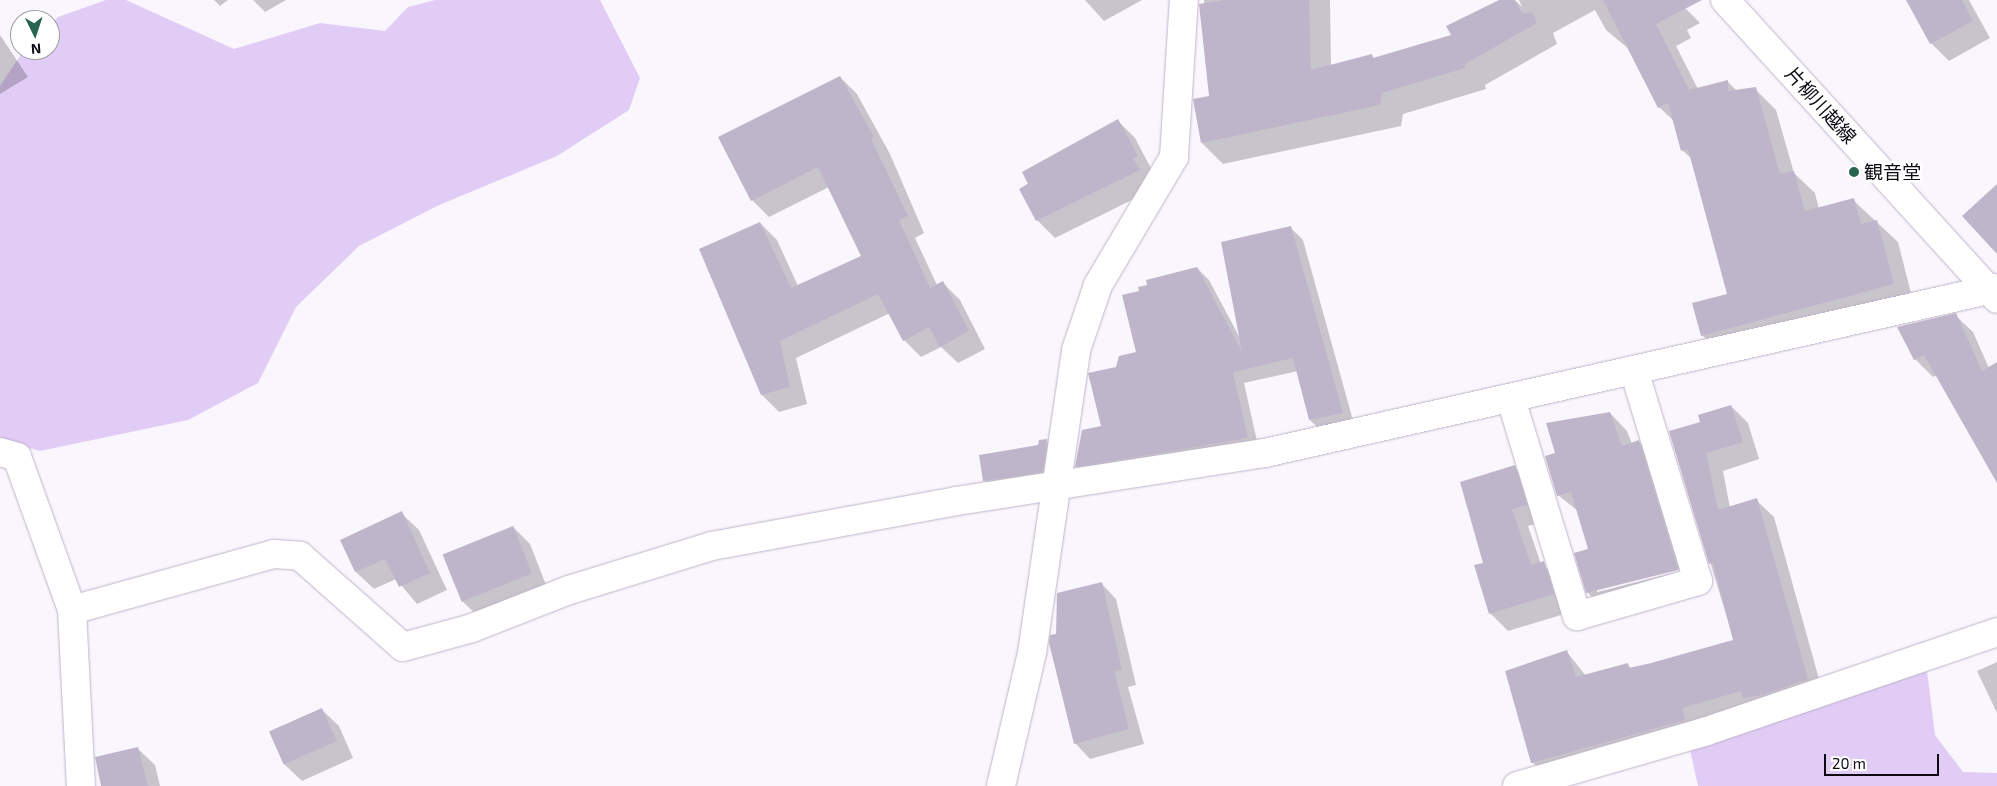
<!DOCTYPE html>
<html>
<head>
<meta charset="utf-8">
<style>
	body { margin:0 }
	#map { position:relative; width:1997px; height:786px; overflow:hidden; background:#faf6fe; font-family:"Exo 2","Noto Sans JP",sans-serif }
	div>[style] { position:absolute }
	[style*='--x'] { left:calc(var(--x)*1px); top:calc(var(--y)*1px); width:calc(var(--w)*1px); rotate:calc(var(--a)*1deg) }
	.green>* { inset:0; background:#e1ccf6 }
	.shadow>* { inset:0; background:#0003 }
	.building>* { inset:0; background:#bfb5ca; transform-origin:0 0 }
	.roads { filter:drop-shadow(0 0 1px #beb4c8) drop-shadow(0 0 1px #beb4c8) }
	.minor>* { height:28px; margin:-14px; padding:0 14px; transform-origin:14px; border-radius:14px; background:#fff }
	.major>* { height:28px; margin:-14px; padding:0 14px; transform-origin:14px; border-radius:14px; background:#fff }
	.dots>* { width:14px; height:14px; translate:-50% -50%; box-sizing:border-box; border:2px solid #fff; border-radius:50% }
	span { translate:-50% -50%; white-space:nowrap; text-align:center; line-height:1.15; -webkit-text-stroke:5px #fff; paint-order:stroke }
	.street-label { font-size:19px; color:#0d0a11 }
	.poi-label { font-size:19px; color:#0d0a11 }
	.left { translate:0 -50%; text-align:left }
	.north { position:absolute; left:10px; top:10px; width:50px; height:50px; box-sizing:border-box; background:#fff; border:1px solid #9e9da0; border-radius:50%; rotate:176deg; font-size:14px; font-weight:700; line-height:20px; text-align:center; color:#0d0a11 }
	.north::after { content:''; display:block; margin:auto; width:18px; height:22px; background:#286551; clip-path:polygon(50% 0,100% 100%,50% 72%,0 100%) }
	.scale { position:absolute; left:1824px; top:754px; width:115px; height:22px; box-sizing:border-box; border:2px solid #0d0a11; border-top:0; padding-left:6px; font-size:15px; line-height:18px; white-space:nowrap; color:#0d0a11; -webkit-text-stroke:4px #fff; paint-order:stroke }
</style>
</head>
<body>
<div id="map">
	<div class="green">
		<div style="clip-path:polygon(106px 0,126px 0,234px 49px,320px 23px,385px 31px,408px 7px,435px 0,600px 0,640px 78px,629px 110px,557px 156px,437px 206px,359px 246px,296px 307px,258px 383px,188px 420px,40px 451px,0 440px,0 86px,24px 50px,50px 50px,50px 25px,58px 17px)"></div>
		<div style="clip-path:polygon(1927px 671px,1935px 735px,1963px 772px,1997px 773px,1997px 786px,1698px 786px,1690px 750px)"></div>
	</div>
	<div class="shadow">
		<div style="clip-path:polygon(214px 0,228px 0,220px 6px)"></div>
		<div style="clip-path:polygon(253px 0,286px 0,265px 12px)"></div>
		<div style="clip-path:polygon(1085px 0,1142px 0,1104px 21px)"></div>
		<div style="clip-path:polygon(1204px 0,1330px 0,1331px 66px,1371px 55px,1375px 59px,1452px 36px,1502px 0,1515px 0,1522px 7px,1519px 0,1677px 0,1700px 23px,1687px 30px,1691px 38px,1676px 46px,1698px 89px,1727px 81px,1737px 91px,1755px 89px,1776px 110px,1794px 173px,1815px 193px,1819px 209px,1853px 200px,1898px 242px,1914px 305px,1723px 356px,1702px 335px,1729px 295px,1692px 159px,1682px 150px,1675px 122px,1659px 107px,1630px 50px,1606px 30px,1595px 10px,1553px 33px,1557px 44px,1485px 85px,1486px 89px,1403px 114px,1401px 126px,1223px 164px,1202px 143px,1194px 103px,1210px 97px)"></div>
		<div style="clip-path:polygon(1908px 0,1969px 0,1990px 38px,1949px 61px,1931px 43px)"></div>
		<div style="clip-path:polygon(0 35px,28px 77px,0 94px)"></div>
		<div style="clip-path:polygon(840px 77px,857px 94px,890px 154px,924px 233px,915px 238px,937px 285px,943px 283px,960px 300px,985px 349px,958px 363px,941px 347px,921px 357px,904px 340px,890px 313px,796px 358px,807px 404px,779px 412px,762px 395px,760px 223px,777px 240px,798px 286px,863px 257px,829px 187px,769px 217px,752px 200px,720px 138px)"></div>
		<div style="clip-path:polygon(1118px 121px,1135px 138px,1154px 174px,1156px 188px,1055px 238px,1037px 220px,1020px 189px)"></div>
		<div style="clip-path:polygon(1291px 228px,1303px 240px,1354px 424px,1322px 432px,1310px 420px,1298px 371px,1244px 383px,1259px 450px,1088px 478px,1076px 466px,1102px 427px,1117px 368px,1137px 353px,1141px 292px,1197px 268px,1209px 280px,1241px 340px)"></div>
		<div style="clip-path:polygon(1955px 315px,1973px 332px,1989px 368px,1997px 374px,1997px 467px,1937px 375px,1933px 377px,1915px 359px,1899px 327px)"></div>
		<div style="clip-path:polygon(1731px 406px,1748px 423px,1759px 459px,1723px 471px,1730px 508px,1756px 500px,1774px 517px,1824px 697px,1549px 779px,1532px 762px,1567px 652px,1586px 676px,1627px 664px,1632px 669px,1734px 641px,1671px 432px,1702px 423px)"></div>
		<div style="clip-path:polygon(evenodd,1610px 413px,1627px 431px,1632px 444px,1639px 442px,1656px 459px,1695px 588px,1605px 610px,1588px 593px,1576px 554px,1589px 549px,1578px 511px,1558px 495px,1556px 454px,1610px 413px,1684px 568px,1685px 570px,1597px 592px,1597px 589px,1684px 568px)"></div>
		<div style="clip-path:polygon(1047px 441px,1063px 457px,1059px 488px,1001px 497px,984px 480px)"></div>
		<div style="clip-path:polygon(1514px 467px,1532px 484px,1543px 522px,1528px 526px,1541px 564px,1561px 580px,1571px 612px,1508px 631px,1490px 613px,1485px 563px)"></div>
		<div style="clip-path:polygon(401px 513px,419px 530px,447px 590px,417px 604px,396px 579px,374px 589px,356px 572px,342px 540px)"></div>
		<div style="clip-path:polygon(513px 527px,530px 544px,548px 590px,480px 618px,462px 601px,444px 555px)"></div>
		<div style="clip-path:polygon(1101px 583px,1116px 599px,1136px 685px,1128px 687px,1144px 744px,1090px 759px,1075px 743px,1057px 635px)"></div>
		<div style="clip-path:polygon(1997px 662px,1997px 713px,1977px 671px)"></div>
		<div style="clip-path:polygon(321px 709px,339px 726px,353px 758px,302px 781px,284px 764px,270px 732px)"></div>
		<div style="clip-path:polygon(137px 748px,155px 765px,160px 786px,103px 786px)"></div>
	</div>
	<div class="building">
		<div style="clip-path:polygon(1226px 0,1309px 0,1311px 70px,1372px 54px,1373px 58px,1451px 35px,1446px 26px,1499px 0,1514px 0,1523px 14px,1532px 12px,1537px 23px,1465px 64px,1465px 68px,1382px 93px,1380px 105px,1201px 143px,1193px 99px,1209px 96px,1199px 4px)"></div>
		<div style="clip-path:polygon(1603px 0,1702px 0,1656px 24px,1689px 90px,1728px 80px,1728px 91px,1756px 87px,1780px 174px,1794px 171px,1805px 211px,1854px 198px,1861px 224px,1877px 220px,1894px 284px,1701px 336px,1692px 303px,1727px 294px,1688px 149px,1681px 151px,1668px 103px,1658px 108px)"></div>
		<div style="clip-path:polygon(1906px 0,1962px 0,1973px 21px,1930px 44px)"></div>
		<div style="clip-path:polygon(840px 76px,874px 137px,871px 139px,908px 216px,899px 220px,930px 288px,943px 281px,969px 331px,940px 347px,929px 327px,903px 341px,878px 294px,780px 341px,790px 387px,761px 395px,699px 249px,760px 222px,791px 288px,861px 256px,818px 167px,751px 201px,718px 137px)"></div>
		<div style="clip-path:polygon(1118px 119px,1138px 156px,1133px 158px,1140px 170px,1036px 221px,1019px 189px,1028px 184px,1022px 172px)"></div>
		<div style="clip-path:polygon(1997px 184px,1997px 254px,1962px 216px)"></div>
		<div style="clip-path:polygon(1291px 226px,1343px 413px,1309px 420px,1293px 358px,1233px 372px,1248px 438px,1075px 467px,1082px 430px,1101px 426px,1088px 373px,1116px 367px,1119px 356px,1136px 352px,1122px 295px,1139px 291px,1138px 287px,1147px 285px,1146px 280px,1197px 267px,1242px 352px,1221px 242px)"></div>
		<div style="clip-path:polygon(1956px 313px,1982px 371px,1997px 362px,1997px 483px,1924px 355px,1914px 360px,1897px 327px)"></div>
		<div style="clip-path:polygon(1731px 405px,1743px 442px,1706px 453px,1718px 510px,1757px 498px,1808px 679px,1762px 695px,1743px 698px,1741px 691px,1682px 708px,1685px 720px,1531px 763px,1505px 671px,1567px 650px,1576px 677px,1628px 663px,1629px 668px,1651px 663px,1733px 640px,1713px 563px,1709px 564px,1669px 431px,1700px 422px,1698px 415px)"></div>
		<div style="clip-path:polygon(1610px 412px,1622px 446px,1639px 440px,1678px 570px,1586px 593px,1574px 553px,1588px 549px,1571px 492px,1557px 496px,1545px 456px,1555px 453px,1546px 423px)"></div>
		<div style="clip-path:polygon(1047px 439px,1043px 472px,983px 481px,979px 455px,1038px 445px,1039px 440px)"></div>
		<div style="clip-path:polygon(1515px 465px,1527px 505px,1512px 509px,1531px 565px,1544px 561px,1554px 594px,1489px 614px,1474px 565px,1483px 563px,1460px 482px)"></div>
		<div style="clip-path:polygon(402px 511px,430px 573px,399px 587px,385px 559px,355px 572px,340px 540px)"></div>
		<div style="left:513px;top:526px;width:51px;height:76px;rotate:68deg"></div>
		<div style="clip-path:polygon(1102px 582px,1122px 670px,1114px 671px,1129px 729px,1074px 744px,1049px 643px,1050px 635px,1056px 634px,1057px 593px)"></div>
		<div style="left:322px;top:708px;width:36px;height:58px;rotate:66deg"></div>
		<div style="clip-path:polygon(138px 747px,148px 786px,101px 786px,95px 757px)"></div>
	</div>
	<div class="roads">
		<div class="minor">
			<div style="--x:1511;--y:399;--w:227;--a:73.1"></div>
			<div style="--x:1577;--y:616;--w:126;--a:-16.1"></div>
			<div style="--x:1698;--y:581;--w:220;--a:-106.9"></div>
			<div style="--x:0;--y:452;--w:18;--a:16"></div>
			<div style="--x:17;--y:457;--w:163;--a:70.2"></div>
			<div style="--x:72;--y:610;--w:210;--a:-15.5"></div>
			<div style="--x:274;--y:554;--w:26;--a:4"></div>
			<div style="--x:300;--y:556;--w:137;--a:41.5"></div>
			<div style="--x:403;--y:647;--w:72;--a:-15.4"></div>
			<div style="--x:472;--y:628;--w:104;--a:-21.4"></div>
			<div style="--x:569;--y:590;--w:150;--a:-17.1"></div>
			<div style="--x:712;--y:546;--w:249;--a:-10.4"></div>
			<div style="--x:957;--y:501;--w:312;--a:-8.9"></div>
			<div style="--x:1265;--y:453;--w:750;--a:-12.7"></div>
			<div style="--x:72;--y:610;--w:176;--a:87.1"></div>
			<div style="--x:1001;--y:786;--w:137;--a:-76.9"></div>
			<div style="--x:1032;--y:653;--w:306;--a:-81.7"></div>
			<div style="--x:1076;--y:350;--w:69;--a:-71.3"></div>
			<div style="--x:1098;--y:285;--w:149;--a:-59.3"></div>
			<div style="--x:1174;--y:157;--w:157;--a:-86.4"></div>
			<div style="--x:1517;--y:786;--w:195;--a:-16.1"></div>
			<div style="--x:1704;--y:732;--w:310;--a:-18.8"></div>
		</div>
		<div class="major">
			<div style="--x:1725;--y:0;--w:404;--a:47.7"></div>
		</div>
	</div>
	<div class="dots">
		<div style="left:1854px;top:172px;background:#286551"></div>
	</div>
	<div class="street-label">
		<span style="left:1821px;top:105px;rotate:48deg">片柳川越線</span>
	</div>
	<div class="poi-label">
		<span class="left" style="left:1864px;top:172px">観音堂</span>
	</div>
	<div class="north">N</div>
	<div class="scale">20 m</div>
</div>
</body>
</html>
